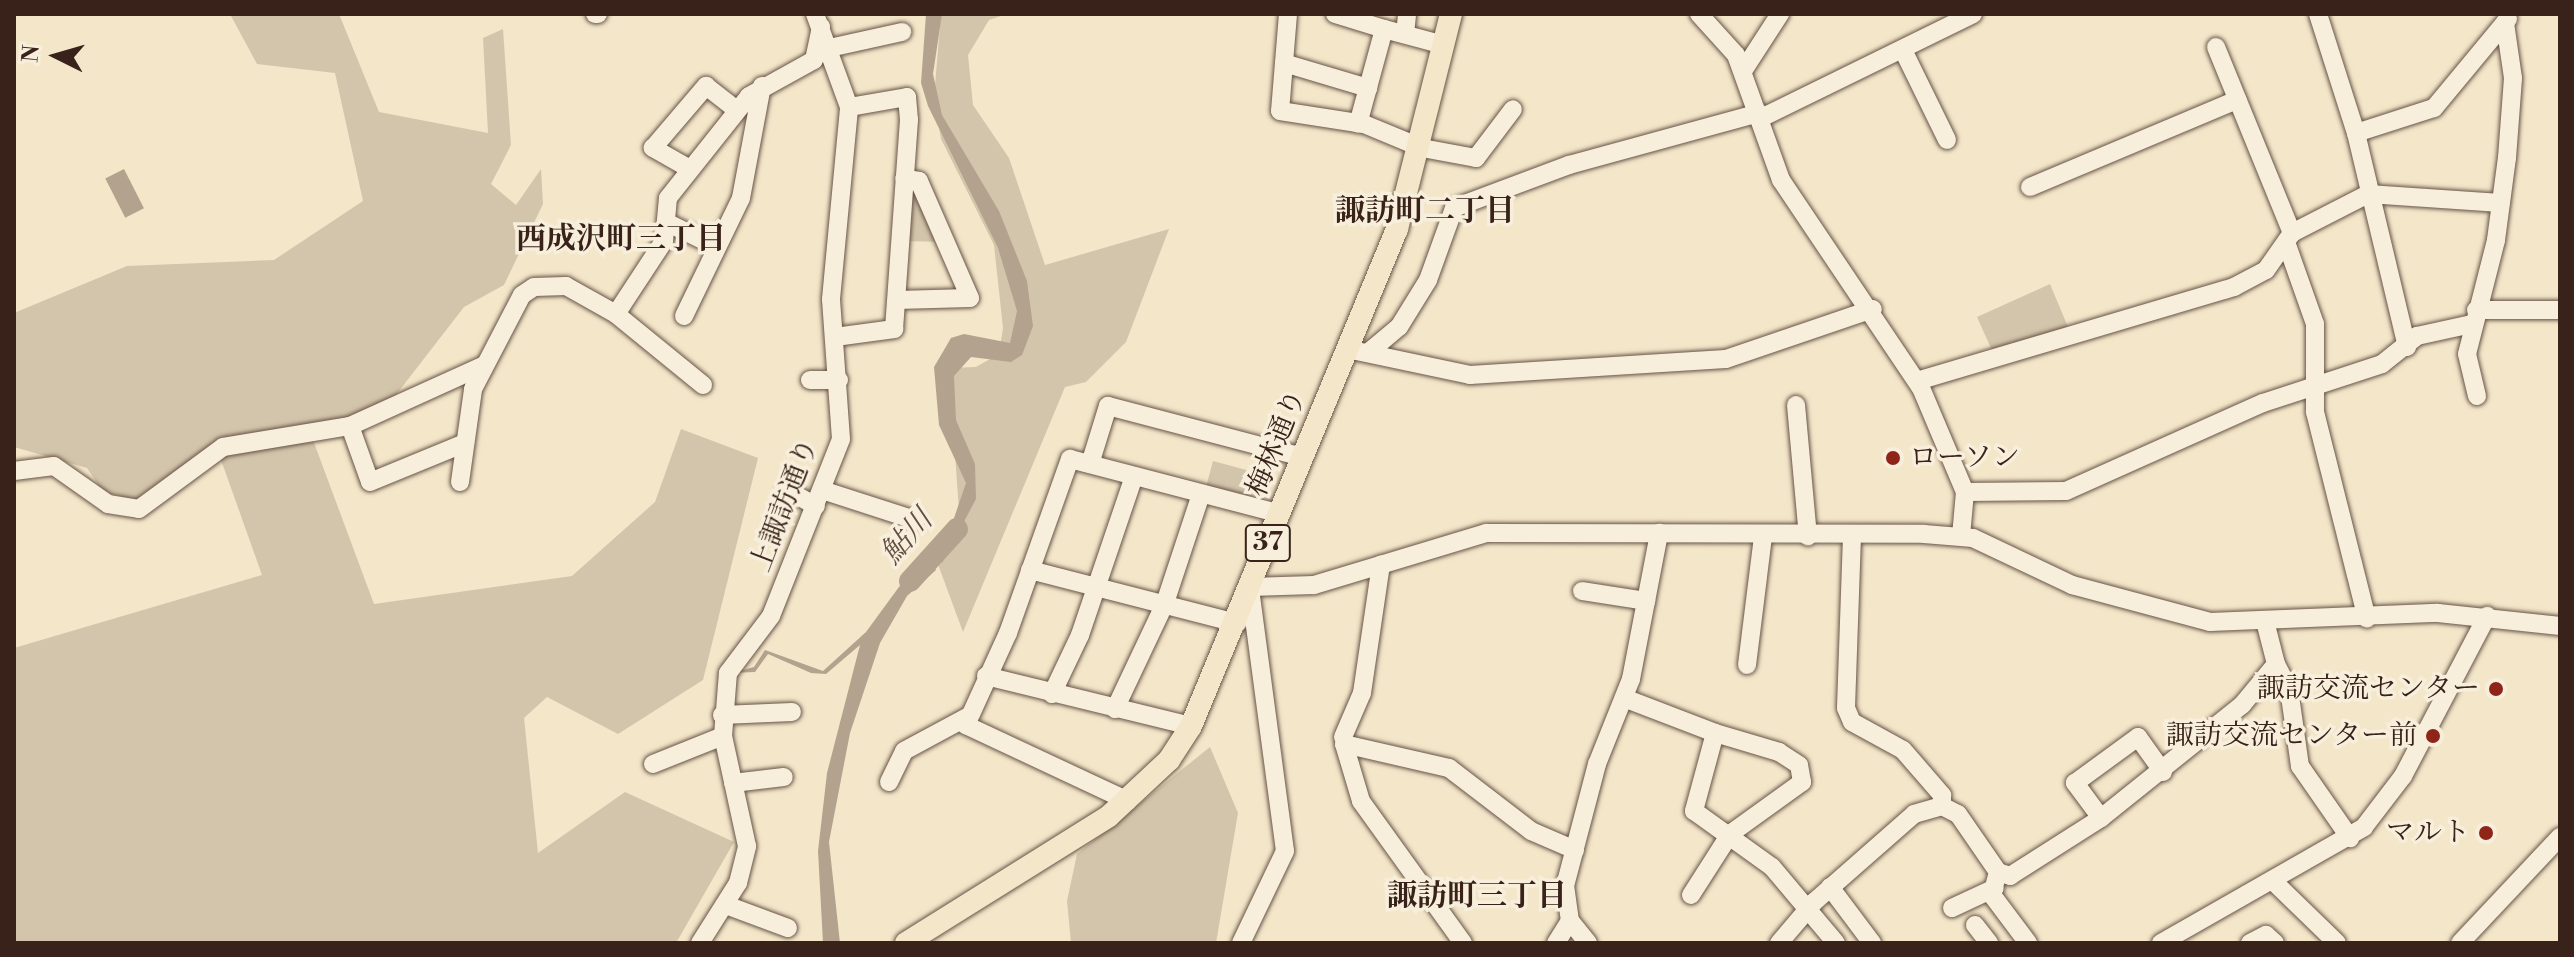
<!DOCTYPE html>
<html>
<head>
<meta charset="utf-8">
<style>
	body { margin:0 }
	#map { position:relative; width:2574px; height:957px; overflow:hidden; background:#f3e6c9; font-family:"Libre Bodoni","Noto Serif JP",serif }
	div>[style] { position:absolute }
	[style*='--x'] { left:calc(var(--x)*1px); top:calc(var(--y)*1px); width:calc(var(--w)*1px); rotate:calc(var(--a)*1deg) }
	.green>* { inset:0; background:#d3c5ab; transform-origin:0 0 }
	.water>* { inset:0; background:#b3a38e; transform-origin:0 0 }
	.river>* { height:22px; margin:-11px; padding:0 11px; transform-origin:11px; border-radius:11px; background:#b3a38e }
	.roads { filter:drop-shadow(0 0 2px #675346) drop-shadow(0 0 2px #675346) }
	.minor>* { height:18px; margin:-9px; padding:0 9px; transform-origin:9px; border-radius:9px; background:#f7efdc }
	.major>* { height:22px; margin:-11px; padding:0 11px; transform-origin:11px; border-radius:11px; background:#f3e6c9 }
	.dots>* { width:22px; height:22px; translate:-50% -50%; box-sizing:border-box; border:4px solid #f7efdc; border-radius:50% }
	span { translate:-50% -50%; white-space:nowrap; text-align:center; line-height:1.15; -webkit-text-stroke:7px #f7efdc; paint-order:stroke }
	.shield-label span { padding:2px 6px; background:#f7efdc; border:2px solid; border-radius:6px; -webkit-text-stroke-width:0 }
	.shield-label { font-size:26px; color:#38221a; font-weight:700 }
	.street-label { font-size:28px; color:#38221a }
	.poi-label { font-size:28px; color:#38221a }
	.left { translate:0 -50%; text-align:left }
	.right { translate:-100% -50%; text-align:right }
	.neighbourhood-label { font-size:30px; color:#38221a; font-weight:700 }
	.water-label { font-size:30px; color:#634f43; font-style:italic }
	.frame { position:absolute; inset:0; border:16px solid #38221a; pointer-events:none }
	.north { position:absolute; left:16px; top:16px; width:80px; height:80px; -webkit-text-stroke:6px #f7efdc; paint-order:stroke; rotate:275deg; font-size:22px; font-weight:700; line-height:32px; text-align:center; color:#38221a }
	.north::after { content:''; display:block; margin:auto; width:28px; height:36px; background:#38221a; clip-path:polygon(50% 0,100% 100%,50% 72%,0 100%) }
</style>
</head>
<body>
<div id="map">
	<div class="green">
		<div style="clip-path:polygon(230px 14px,339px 14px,379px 112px,488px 133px,483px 38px,503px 29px,511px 145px,491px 184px,516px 205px,541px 169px,543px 204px,504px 285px,464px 307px,392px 400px,313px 440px,374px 604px,572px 576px,655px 502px,681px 429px,758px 458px,703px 680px,618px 734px,547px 697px,524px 718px,538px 853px,625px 792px,734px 842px,676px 943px,14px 943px,14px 648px,262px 575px,215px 443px,140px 501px,103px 492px,87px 468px,14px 447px,14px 313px,127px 266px,274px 260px,363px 201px,335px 73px,257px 64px)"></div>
		<div style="clip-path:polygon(941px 14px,1007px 14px,989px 20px,968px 55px,973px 105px,1009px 158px,1045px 265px,1169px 229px,1126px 342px,1086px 382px,1065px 387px,963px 632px,936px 559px,959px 511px,949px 368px,976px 367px,999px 354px,1003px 328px,994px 245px,941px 139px,934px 97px)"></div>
		<div style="clip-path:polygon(904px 178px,919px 181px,950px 242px,900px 241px)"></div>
		<div style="clip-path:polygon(2050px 284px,2071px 334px,1994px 355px,1977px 317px)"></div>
		<div style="left:1213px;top:461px;width:46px;height:32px;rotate:15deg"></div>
		<div style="clip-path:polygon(1210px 747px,1238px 813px,1216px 943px,1071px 943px,1067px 901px,1077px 854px)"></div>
	</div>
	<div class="water">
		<div style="clip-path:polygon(926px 14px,942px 14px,933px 74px,942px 115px,999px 211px,1027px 281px,1033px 326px,1022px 355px,1011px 362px,971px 357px,954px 376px,956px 420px,975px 464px,976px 499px,942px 563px,933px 542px,952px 524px,966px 483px,939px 425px,934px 367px,951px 338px,964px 334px,1010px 343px,1017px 311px,998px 248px,928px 106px,921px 83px)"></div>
		<div style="left:124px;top:169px;width:44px;height:21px;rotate:63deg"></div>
		<div style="clip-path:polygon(926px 550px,936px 570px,907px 596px,880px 643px,850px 733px,829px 842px,840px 943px,823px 943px,818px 851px,827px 773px,860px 645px,826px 674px,811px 673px,768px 654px,755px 672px,732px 673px,754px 667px,765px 650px,823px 671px,866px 632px)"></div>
	</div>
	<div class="river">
		<div style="--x:910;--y:581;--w:70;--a:-47.9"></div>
	</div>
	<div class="roads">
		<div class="minor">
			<div style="--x:595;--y:14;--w:3;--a:0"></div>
			<div style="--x:1288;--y:14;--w:97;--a:94.7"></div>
			<div style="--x:1280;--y:111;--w:85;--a:8.8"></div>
			<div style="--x:1364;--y:124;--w:63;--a:22.5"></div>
			<div style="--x:1422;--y:148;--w:55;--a:10.5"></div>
			<div style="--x:1476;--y:158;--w:61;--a:-52.9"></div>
			<div style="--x:1335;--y:14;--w:51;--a:17"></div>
			<div style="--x:1384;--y:29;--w:98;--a:105.3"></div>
			<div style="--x:1699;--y:14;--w:55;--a:47.9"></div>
			<div style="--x:1736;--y:55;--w:133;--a:70.2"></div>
			<div style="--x:1781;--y:180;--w:251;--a:56.1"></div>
			<div style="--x:1921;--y:388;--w:113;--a:67.1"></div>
			<div style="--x:1965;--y:492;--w:44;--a:95.2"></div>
			<div style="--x:2318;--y:14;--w:125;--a:72.3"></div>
			<div style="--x:2356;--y:133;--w:220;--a:76.6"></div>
			<div style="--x:1384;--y:29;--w:62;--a:14.9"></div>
			<div style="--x:1405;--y:34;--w:20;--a:-84"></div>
			<div style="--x:2216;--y:47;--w:201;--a:67.8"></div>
			<div style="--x:829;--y:48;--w:75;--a:-12.4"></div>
			<div style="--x:1903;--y:50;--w:100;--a:63.9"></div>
			<div style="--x:1284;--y:63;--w:88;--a:16.6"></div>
			<div style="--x:1743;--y:71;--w:68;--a:-57"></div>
			<div style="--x:1761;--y:118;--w:236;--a:-26.1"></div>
			<div style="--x:2356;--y:133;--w:82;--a:-17.8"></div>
			<div style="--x:2434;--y:108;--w:116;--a:-50.3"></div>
			<div style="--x:690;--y:169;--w:43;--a:-150.4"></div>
			<div style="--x:653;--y:148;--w:82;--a:-49.5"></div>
			<div style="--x:706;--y:86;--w:37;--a:38"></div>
			<div style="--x:2030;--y:187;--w:225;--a:-22.8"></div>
			<div style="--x:670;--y:224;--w:52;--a:26.1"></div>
			<div style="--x:2286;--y:242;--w:87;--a:70.5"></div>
			<div style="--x:2315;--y:324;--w:88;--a:90"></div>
			<div style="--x:2315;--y:412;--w:213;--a:75.9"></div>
			<div style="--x:897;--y:300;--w:73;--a:-1.6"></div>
			<div style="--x:970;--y:298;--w:128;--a:-113.6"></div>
			<div style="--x:919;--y:181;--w:15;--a:-169"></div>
			<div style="--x:2476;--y:310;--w:84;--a:0"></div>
			<div style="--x:684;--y:316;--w:131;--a:-64.2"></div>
			<div style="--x:741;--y:198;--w:114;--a:-79.4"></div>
			<div style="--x:835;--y:337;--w:60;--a:-7.7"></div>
			<div style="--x:894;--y:329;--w:210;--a:-85.9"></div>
			<div style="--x:909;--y:120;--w:23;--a:-95"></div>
			<div style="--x:907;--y:97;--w:59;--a:170.2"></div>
			<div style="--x:1347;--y:349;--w:126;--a:11.9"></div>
			<div style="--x:1470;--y:375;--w:256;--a:-3.6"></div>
			<div style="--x:1726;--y:359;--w:155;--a:-18.8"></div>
			<div style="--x:1369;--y:352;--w:39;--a:-40"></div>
			<div style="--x:1399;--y:327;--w:55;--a:-58.3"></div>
			<div style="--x:1428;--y:280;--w:77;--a:-70.1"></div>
			<div style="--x:1454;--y:208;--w:123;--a:-20.5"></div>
			<div style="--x:1569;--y:165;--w:197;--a:-15.3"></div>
			<div style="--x:810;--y:380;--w:29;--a:0"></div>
			<div style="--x:1917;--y:381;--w:331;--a:-16.5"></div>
			<div style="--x:2234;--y:287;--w:36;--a:-28"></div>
			<div style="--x:2266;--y:270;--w:45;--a:-54.9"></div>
			<div style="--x:2292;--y:233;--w:85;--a:-27.2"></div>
			<div style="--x:2368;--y:194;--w:133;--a:3.9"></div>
			<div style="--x:703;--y:385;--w:112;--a:-140.8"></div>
			<div style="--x:616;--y:314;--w:87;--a:-56.7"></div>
			<div style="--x:664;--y:241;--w:43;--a:-84.7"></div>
			<div style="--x:668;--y:198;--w:130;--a:-51.5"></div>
			<div style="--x:749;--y:96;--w:74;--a:-29"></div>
			<div style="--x:814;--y:60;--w:34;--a:-78"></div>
			<div style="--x:2477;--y:396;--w:43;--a:-103.4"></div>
			<div style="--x:2467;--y:354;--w:118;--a:-75.7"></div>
			<div style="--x:2496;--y:240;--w:83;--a:-82.4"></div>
			<div style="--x:2507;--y:158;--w:80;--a:-85.7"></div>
			<div style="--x:2513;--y:78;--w:56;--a:-98.3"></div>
			<div style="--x:1796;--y:405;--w:132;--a:84.8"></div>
			<div style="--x:350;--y:426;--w:59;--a:70.3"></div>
			<div style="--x:370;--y:482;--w:103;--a:-22.3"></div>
			<div style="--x:1090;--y:464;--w:61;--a:-72.8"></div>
			<div style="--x:1108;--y:406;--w:202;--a:14.7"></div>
			<div style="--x:14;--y:471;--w:40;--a:-7.1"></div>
			<div style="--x:54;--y:466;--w:66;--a:35.1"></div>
			<div style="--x:108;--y:504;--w:31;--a:9"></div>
			<div style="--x:139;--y:509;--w:104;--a:-36.4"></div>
			<div style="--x:223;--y:447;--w:129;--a:-9.4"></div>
			<div style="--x:350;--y:426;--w:145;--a:-24.4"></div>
			<div style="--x:460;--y:482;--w:94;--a:-82"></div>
			<div style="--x:473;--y:389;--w:106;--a:-62.5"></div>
			<div style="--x:522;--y:295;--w:14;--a:-34"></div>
			<div style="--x:534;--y:287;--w:32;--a:-2"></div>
			<div style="--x:566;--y:286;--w:57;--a:29.2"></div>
			<div style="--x:787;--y:490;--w:33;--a:29"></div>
			<div style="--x:822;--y:490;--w:98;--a:17.9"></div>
			<div style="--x:1965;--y:492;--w:101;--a:-0.6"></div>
			<div style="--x:2066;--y:491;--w:216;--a:-24.1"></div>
			<div style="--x:2263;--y:403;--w:125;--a:-18.1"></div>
			<div style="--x:2382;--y:364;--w:45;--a:-38.7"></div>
			<div style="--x:2417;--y:336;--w:56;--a:-12.3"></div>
			<div style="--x:1852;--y:536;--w:172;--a:92"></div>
			<div style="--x:1846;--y:708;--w:15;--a:67"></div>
			<div style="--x:1852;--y:722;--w:58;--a:28.8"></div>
			<div style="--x:1903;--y:750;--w:60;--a:49.1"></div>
			<div style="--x:1942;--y:795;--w:11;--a:90"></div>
			<div style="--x:1030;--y:570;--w:214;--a:14.4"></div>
			<div style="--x:1582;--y:591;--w:65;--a:8.9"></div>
			<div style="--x:2276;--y:664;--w:28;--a:63"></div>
			<div style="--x:2289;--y:689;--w:78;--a:81.9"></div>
			<div style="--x:2300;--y:766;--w:88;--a:55.2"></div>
			<div style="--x:1747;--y:665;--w:130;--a:-82.9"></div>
			<div style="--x:986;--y:676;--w:211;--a:13.7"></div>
			<div style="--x:1052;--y:694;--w:65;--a:-64.6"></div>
			<div style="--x:1080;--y:635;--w:168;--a:-71.2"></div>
			<div style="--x:1624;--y:698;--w:97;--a:21"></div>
			<div style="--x:1715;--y:733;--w:81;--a:105.1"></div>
			<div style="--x:1694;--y:811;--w:96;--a:35.7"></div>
			<div style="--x:1772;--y:867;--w:99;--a:49.9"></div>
			<div style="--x:1115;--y:709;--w:117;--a:-64.7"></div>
			<div style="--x:1165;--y:603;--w:115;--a:-71.7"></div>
			<div style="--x:722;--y:715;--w:70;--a:-2.5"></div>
			<div style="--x:1343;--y:737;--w:48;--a:-66.6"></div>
			<div style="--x:1362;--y:693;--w:130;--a:-81.6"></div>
			<div style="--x:653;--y:764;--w:75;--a:-21.8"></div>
			<div style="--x:889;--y:782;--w:34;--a:-64"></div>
			<div style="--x:904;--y:751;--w:74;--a:-28.3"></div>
			<div style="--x:733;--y:783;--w:51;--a:-6.7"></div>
			<div style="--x:1128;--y:801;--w:179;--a:-154.9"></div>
			<div style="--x:966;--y:725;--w:101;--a:-65.5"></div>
			<div style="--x:1008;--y:633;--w:185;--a:-70.4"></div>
			<div style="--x:1070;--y:459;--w:218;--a:14.6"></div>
			<div style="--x:2101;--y:818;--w:44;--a:-126.6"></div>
			<div style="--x:2075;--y:783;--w:78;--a:-36.1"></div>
			<div style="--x:2138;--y:737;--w:43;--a:54.5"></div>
			<div style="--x:1998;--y:872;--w:24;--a:105"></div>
			<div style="--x:1992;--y:895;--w:60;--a:53.1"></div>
			<div style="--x:2273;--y:881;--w:89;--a:44.1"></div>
			<div style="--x:1830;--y:887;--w:70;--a:53.1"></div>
			<div style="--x:1691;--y:895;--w:72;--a:-57.4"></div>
			<div style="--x:1730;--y:834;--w:89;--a:-35.8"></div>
			<div style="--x:1802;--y:782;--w:17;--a:-100"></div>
			<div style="--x:1799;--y:765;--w:24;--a:-147"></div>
			<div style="--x:1779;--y:752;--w:67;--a:-163.5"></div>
			<div style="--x:726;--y:905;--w:66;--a:20.4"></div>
			<div style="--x:1952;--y:908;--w:47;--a:-24.9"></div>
			<div style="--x:1975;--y:925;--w:23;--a:52"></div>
			<div style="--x:700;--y:943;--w:71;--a:-57.7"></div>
			<div style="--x:738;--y:883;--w:38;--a:-76"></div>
			<div style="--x:747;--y:846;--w:113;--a:-102.3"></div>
			<div style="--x:723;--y:736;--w:63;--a:-85.5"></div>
			<div style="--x:728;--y:673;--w:71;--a:-53"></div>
			<div style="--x:771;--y:616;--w:190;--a:-68.4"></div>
			<div style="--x:841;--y:439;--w:140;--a:-94.1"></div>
			<div style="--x:831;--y:299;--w:193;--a:-84.6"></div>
			<div style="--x:849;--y:107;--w:99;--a:-110.1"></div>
			<div style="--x:1241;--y:943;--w:102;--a:-64.4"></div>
			<div style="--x:1285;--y:851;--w:266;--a:-97.6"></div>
			<div style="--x:1250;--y:587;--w:64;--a:-1.8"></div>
			<div style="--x:1314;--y:585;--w:180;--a:-16.8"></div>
			<div style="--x:1486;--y:533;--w:438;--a:0.1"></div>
			<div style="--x:1924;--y:534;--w:49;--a:4.7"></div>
			<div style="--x:1973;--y:538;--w:110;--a:25.4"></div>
			<div style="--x:2072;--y:585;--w:143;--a:15"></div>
			<div style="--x:2210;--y:622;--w:228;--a:-2.3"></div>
			<div style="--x:2438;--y:613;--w:123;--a:6.1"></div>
			<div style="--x:1463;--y:943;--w:175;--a:-125.7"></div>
			<div style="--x:1361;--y:801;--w:59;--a:-106.6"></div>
			<div style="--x:1344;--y:744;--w:108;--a:12.9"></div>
			<div style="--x:1449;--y:768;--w:103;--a:37.5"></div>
			<div style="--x:1531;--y:831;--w:48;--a:23.4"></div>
			<div style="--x:1556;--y:943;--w:26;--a:-58"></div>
			<div style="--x:1588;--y:943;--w:28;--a:-129"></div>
			<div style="--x:1570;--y:921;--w:35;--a:-98"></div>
			<div style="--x:1565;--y:886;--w:126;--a:-75.3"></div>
			<div style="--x:1597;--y:764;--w:92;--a:-68.2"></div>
			<div style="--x:1631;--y:679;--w:149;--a:-79.1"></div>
			<div style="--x:1779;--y:943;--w:54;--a:-49.5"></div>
			<div style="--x:1814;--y:902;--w:133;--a:-41.3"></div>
			<div style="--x:1914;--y:814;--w:29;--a:-16"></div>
			<div style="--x:1942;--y:806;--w:18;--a:27"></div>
			<div style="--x:1958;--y:814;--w:70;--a:55.4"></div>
			<div style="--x:1998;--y:872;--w:13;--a:18"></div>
			<div style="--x:2010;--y:876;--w:108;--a:-32.5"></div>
			<div style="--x:2101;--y:818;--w:181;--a:-38.7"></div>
			<div style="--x:2242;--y:705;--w:53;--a:-50.3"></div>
			<div style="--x:2276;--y:664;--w:40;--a:-104.4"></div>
			<div style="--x:2161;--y:943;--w:234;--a:-29.7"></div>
			<div style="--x:2364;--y:827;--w:64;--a:-52.6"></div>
			<div style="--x:2403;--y:776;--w:181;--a:-62.3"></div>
			<div style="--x:2250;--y:943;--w:18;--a:-27"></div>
			<div style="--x:2266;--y:935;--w:12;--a:42"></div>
			<div style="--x:2460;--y:943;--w:146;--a:-46.7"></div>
		</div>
		<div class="major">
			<div style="--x:906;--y:943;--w:239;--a:-32"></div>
			<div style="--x:1109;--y:816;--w:82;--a:-43"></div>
			<div style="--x:1169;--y:760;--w:40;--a:-57.1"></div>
			<div style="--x:1191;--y:726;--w:538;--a:-67.49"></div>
			<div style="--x:1397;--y:229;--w:222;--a:-75.9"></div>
		</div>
	</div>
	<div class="dots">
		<div style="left:1893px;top:458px;background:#8f2418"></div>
		<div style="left:2496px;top:689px;background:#8f2418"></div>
		<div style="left:2433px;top:736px;background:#8f2418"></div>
		<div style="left:2486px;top:833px;background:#8f2418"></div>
	</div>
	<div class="shield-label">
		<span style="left:1268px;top:543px">37</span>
	</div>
	<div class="street-label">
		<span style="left:1277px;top:443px;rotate:-68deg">梅林通り</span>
		<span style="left:785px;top:505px;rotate:-69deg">上諏訪通り</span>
	</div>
	<div class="poi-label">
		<span class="left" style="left:1909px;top:458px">ローソン</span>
		<span class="right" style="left:2480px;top:689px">諏訪交流センター</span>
		<span class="right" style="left:2417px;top:736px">諏訪交流センター前</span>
		<span class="right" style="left:2470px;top:833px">マルト</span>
	</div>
	<div class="neighbourhood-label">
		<span style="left:1425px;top:211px">諏訪町二丁目</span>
		<span style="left:621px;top:239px">西成沢町三丁目</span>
		<span style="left:1477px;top:896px">諏訪町三丁目</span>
	</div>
	<div class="water-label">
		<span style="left:907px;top:537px;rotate:-48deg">鮎川</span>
	</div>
	<div class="frame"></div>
	<div class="north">N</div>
</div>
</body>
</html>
